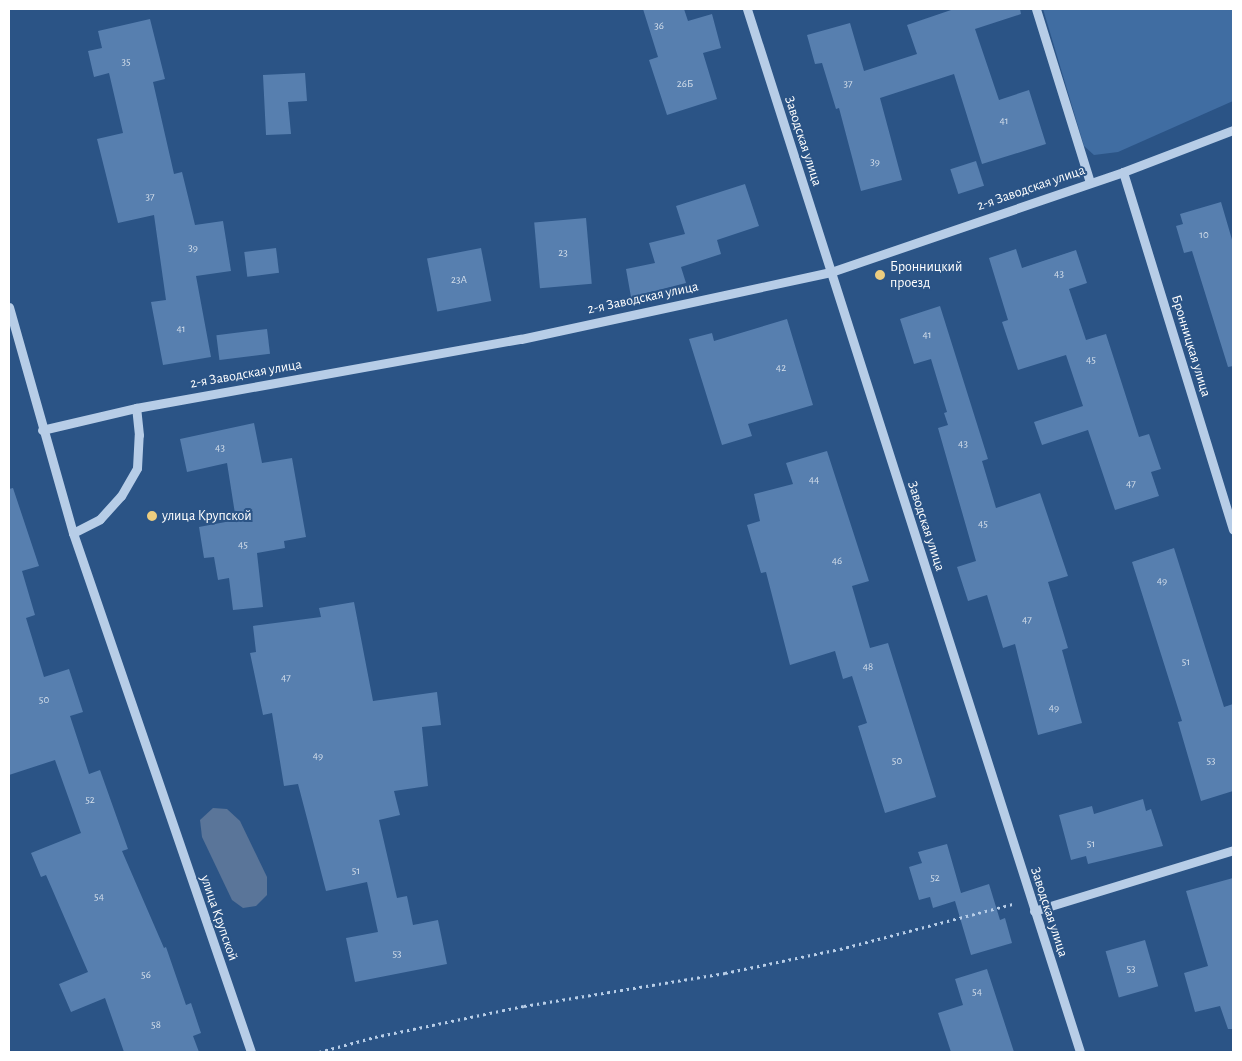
<!DOCTYPE html>
<html>
<head>
<meta charset="utf-8">
<style>
	body { margin:0 }
	#map { position:relative; width:1242px; height:1061px; overflow:hidden; background:#2b5486; font-family:"Alegreya Sans",sans-serif }
	div>[style] { position:absolute }
	[style*='--x'] { left:calc(var(--x)*1px); top:calc(var(--y)*1px); width:calc(var(--w)*1px); rotate:calc(var(--a)*1deg) }
	.green>* { inset:0; background:#406da2 }
	.water>* { inset:0; background:#5a7599 }
	.building>* { inset:0; background:#577faf; transform-origin:0 0 }
	.path>* { height:3px; margin-top:-1.5px; transform-origin:0; background:repeating-linear-gradient(90deg,#b7cde7 0 2.5px,transparent 0 6.5px) }
	.minor>* { height:9px; margin:-4.5px; padding:0 4.5px; transform-origin:4.5px; border-radius:4.5px; background:#b7cde7 }
	.dots>* { width:14px; height:14px; translate:-50% -50%; box-sizing:border-box; border:2px solid #2b5486; border-radius:50% }
	span { translate:-50% -50%; white-space:nowrap; text-align:center; line-height:1.15; -webkit-text-stroke:4px #2b5486; paint-order:stroke }
	.number-label { font-size:11px; color:#d5dfeb }
	.number-label span { -webkit-text-stroke-width:0 }
	.street-label { font-size:14px; color:#fff }
	.poi-label { font-size:14px; color:#fff }
	.left { translate:0 -50%; text-align:left }
	.frame { position:absolute; inset:0; border:10px solid #fff; pointer-events:none }
</style>
</head>
<body>
<div id="map">
	<div class="green">
		<div style="clip-path:polygon(1043px 9px,1233px 9px,1233px 101px,1118px 152px,1094px 155px,1084px 146px)"></div>
	</div>
	<div class="water">
		<div style="clip-path:polygon(213px 808px,227px 809px,240px 821px,267px 877px,267px 895px,256px 906px,243px 908px,232px 900px,202px 837px,200px 820px)"></div>
	</div>
	<div class="building">
		<div style="clip-path:polygon(643px 9px,684px 9px,688px 21px,712px 14px,721px 48px,703px 53px,717px 99px,667px 115px,649px 60px,658px 57px)"></div>
		<div style="clip-path:polygon(954px 9px,1020px 9px,1021px 14px,975px 29px,999px 100px,1029px 90px,1046px 144px,982px 164px,954px 74px,880px 98px,902px 180px,861px 191px,839px 108px,836px 109px,822px 63px,815px 64px,807px 35px,850px 23px,864px 71px,917px 54px,907px 25px)"></div>
		<div style="clip-path:polygon(150px 19px,165px 79px,153px 82px,174px 174px,182px 172px,195px 225px,223px 221px,231px 271px,196px 276px,211px 357px,163px 365px,151px 302px,166px 300px,154px 215px,118px 223px,97px 139px,123px 133px,109px 73px,94px 77px,88px 51px,102px 48px,98px 31px)"></div>
		<div style="clip-path:polygon(305px 73px,307px 101px,288px 102px,291px 134px,266px 135px,263px 75px)"></div>
		<div style="left:976px;top:161px;width:26px;height:27px;rotate:72deg"></div>
		<div style="clip-path:polygon(745px 184px,759px 226px,717px 240px,721px 254px,681px 267px,686px 283px,631px 297px,626px 269px,655px 263px,649px 243px,685px 234px,676px 206px)"></div>
		<div style="clip-path:polygon(1221px 202px,1233px 243px,1233px 366px,1228px 367px,1192px 251px,1184px 253px,1176px 226px,1183px 224px,1180px 214px)"></div>
		<div style="left:586px;top:218px;width:66px;height:52px;rotate:85deg"></div>
		<div style="left:276px;top:248px;width:25px;height:32px;rotate:83deg"></div>
		<div style="left:481px;top:248px;width:54px;height:55px;rotate:79deg"></div>
		<div style="clip-path:polygon(1016px 249px,1022px 268px,1076px 250px,1087px 283px,1069px 289px,1086px 340px,1106px 334px,1139px 437px,1149px 434px,1161px 469px,1151px 472px,1159px 496px,1115px 510px,1088px 430px,1042px 445px,1034px 422px,1083px 406px,1066px 355px,1018px 370px,1002px 322px,1008px 320px,989px 258px)"></div>
		<div style="clip-path:polygon(940px 306px,988px 459px,982px 461px,996px 508px,1040px 493px,1068px 576px,1048px 582px,1068px 648px,1062px 650px,1082px 723px,1038px 735px,1015px 644px,1003px 648px,987px 595px,968px 601px,957px 567px,976px 561px,938px 428px,948px 425px,944px 413px,947px 412px,931px 359px,914px 364px,900px 319px)"></div>
		<div style="clip-path:polygon(787px 319px,813px 405px,748px 424px,752px 436px,722px 445px,689px 339px,712px 333px,714px 341px)"></div>
		<div style="left:267px;top:329px;width:25px;height:51px;rotate:83deg"></div>
		<div style="clip-path:polygon(254px 423px,262px 463px,292px 458px,306px 537px,284px 541px,285px 548px,257px 553px,263px 607px,233px 610px,229px 578px,218px 580px,214px 557px,204px 558px,199px 527px,236px 520px,227px 463px,187px 472px,180px 439px)"></div>
		<div style="clip-path:polygon(827px 451px,869px 581px,852px 586px,870px 648px,888px 643px,936px 797px,885px 813px,858px 726px,867px 723px,852px 676px,843px 679px,835px 651px,790px 665px,766px 572px,761px 573px,747px 525px,760px 521px,754px 494px,793px 484px,786px 463px)"></div>
		<div style="clip-path:polygon(13px 488px,39px 566px,22px 571px,35px 615px,26px 618px,44px 677px,69px 669px,83px 712px,70px 716px,89px 774px,100px 770px,128px 849px,122px 851px,164px 948px,166px 947px,186px 1005px,191px 1003px,201px 1033px,193px 1036px,199px 1052px,124px 1052px,105px 998px,71px 1012px,59px 984px,88px 972px,46px 875px,41px 877px,31px 853px,81px 833px,55px 760px,9px 775px,9px 489px)"></div>
		<div style="clip-path:polygon(1174px 548px,1224px 707px,1233px 704px,1233px 791px,1201px 801px,1178px 722px,1182px 721px,1132px 562px)"></div>
		<div style="clip-path:polygon(354px 602px,373px 701px,437px 692px,441px 725px,422px 727px,428px 786px,394px 791px,400px 815px,379px 820px,397px 898px,407px 896px,413px 925px,438px 920px,447px 964px,355px 982px,346px 938px,378px 932px,367px 882px,326px 891px,298px 784px,284px 786px,272px 713px,263px 715px,250px 653px,256px 652px,253px 626px,321px 617px,319px 608px)"></div>
		<div style="clip-path:polygon(1143px 799px,1146px 811px,1151px 809px,1163px 846px,1088px 864px,1086px 856px,1071px 860px,1059px 815px,1092px 806px,1094px 814px)"></div>
		<div style="clip-path:polygon(947px 844px,961px 893px,989px 884px,1000px 920px,1005px 918px,1012px 943px,971px 955px,955px 901px,933px 908px,930px 897px,919px 900px,909px 867px,922px 863px,918px 852px)"></div>
		<div style="clip-path:polygon(1233px 878px,1233px 1029px,1228px 1029px,1220px 1006px,1195px 1012px,1184px 973px,1208px 966px,1186px 891px)"></div>
		<div style="left:1145px;top:940px;width:48px;height:41px;rotate:74deg"></div>
		<div style="clip-path:polygon(987px 969px,1014px 1052px,951px 1052px,938px 1013px,963px 1005px,955px 979px)"></div>
	</div>
	<div class="path">
		<div style="--x:319;--y:1052;--w:58;--a:-15"></div>
		<div style="--x:375;--y:1037;--w:152;--a:-11.8"></div>
		<div style="--x:524;--y:1006;--w:204;--a:-9.3"></div>
		<div style="--x:725;--y:973;--w:117;--a:-11.8"></div>
		<div style="--x:840;--y:949;--w:179;--a:-14.6"></div>
	</div>
	<div class="minor">
		<div style="--x:747;--y:9;--w:1095;--a:72.29"></div>
		<div style="--x:1036;--y:9;--w:181;--a:72.7"></div>
		<div style="--x:1123;--y:172;--w:374;--a:72.9"></div>
		<div style="--x:9;--y:307;--w:235;--a:74.2"></div>
		<div style="--x:73;--y:533;--w:549;--a:71.07"></div>
		<div style="--x:42;--y:430;--w:97;--a:-13.2"></div>
		<div style="--x:136;--y:408;--w:391;--a:-10.2"></div>
		<div style="--x:521;--y:339;--w:317;--a:-12.2"></div>
		<div style="--x:831;--y:272;--w:309;--a:-18.9"></div>
		<div style="--x:1123;--y:172;--w:118;--a:-20.9"></div>
		<div style="--x:73;--y:533;--w:30;--a:-27"></div>
		<div style="--x:100;--y:519;--w:31;--a:-48"></div>
		<div style="--x:121;--y:496;--w:32;--a:-60"></div>
		<div style="--x:137;--y:468;--w:33;--a:-87"></div>
		<div style="--x:139;--y:435;--w:27;--a:-96"></div>
		<div style="--x:1034;--y:911;--w:208;--a:-17"></div>
	</div>
	<div class="dots">
		<div style="left:880px;top:275px;background:#edcd7f"></div>
		<div style="left:152px;top:516px;background:#edcd7f"></div>
	</div>
	<div class="number-label">
		<span style="left:659px;top:26px">36</span>
		<span style="left:126px;top:62px">35</span>
		<span style="left:685px;top:84px">26Б</span>
		<span style="left:848px;top:84px">37</span>
		<span style="left:1004px;top:121px">41</span>
		<span style="left:875px;top:162px">39</span>
		<span style="left:150px;top:197px">37</span>
		<span style="left:1204px;top:235px">10</span>
		<span style="left:193px;top:248px">39</span>
		<span style="left:563px;top:253px">23</span>
		<span style="left:1059px;top:274px">43</span>
		<span style="left:459px;top:280px">23А</span>
		<span style="left:181px;top:329px">41</span>
		<span style="left:927px;top:335px">41</span>
		<span style="left:1091px;top:360px">45</span>
		<span style="left:781px;top:368px">42</span>
		<span style="left:963px;top:444px">43</span>
		<span style="left:220px;top:448px">43</span>
		<span style="left:814px;top:480px">44</span>
		<span style="left:1131px;top:484px">47</span>
		<span style="left:983px;top:524px">45</span>
		<span style="left:243px;top:545px">45</span>
		<span style="left:837px;top:561px">46</span>
		<span style="left:1162px;top:581px">49</span>
		<span style="left:1027px;top:620px">47</span>
		<span style="left:1186px;top:662px">51</span>
		<span style="left:868px;top:667px">48</span>
		<span style="left:286px;top:678px">47</span>
		<span style="left:44px;top:700px">50</span>
		<span style="left:1054px;top:708px">49</span>
		<span style="left:318px;top:756px">49</span>
		<span style="left:897px;top:761px">50</span>
		<span style="left:1211px;top:761px">53</span>
		<span style="left:90px;top:800px">52</span>
		<span style="left:1091px;top:844px">51</span>
		<span style="left:356px;top:871px">51</span>
		<span style="left:935px;top:878px">52</span>
		<span style="left:99px;top:897px">54</span>
		<span style="left:397px;top:954px">53</span>
		<span style="left:1131px;top:969px">53</span>
		<span style="left:146px;top:975px">56</span>
		<span style="left:977px;top:992px">54</span>
		<span style="left:156px;top:1025px">58</span>
	</div>
	<div class="street-label">
		<span style="left:803px;top:141px;rotate:72deg">Заводская улица</span>
		<span style="left:1031px;top:188px;rotate:-19deg">2-я Заводская улица</span>
		<span style="left:643px;top:298px;rotate:-12deg">2-я Заводская улица</span>
		<span style="left:1191px;top:346px;rotate:73deg">Бронницкая улица</span>
		<span style="left:246px;top:374px;rotate:-10deg">2-я Заводская улица</span>
		<span style="left:926px;top:526px;rotate:72deg">Заводская улица</span>
		<span style="left:1049px;top:912px;rotate:72deg">Заводская улица</span>
		<span style="left:219px;top:918px;rotate:71deg">улица Крупской</span>
	</div>
	<div class="poi-label">
		<span class="left" style="left:890px;top:275px">Бронницкий<br>проезд</span>
		<span class="left" style="left:162px;top:516px">улица Крупской</span>
	</div>
	<div class="frame"></div>
</div>
</body>
</html>
